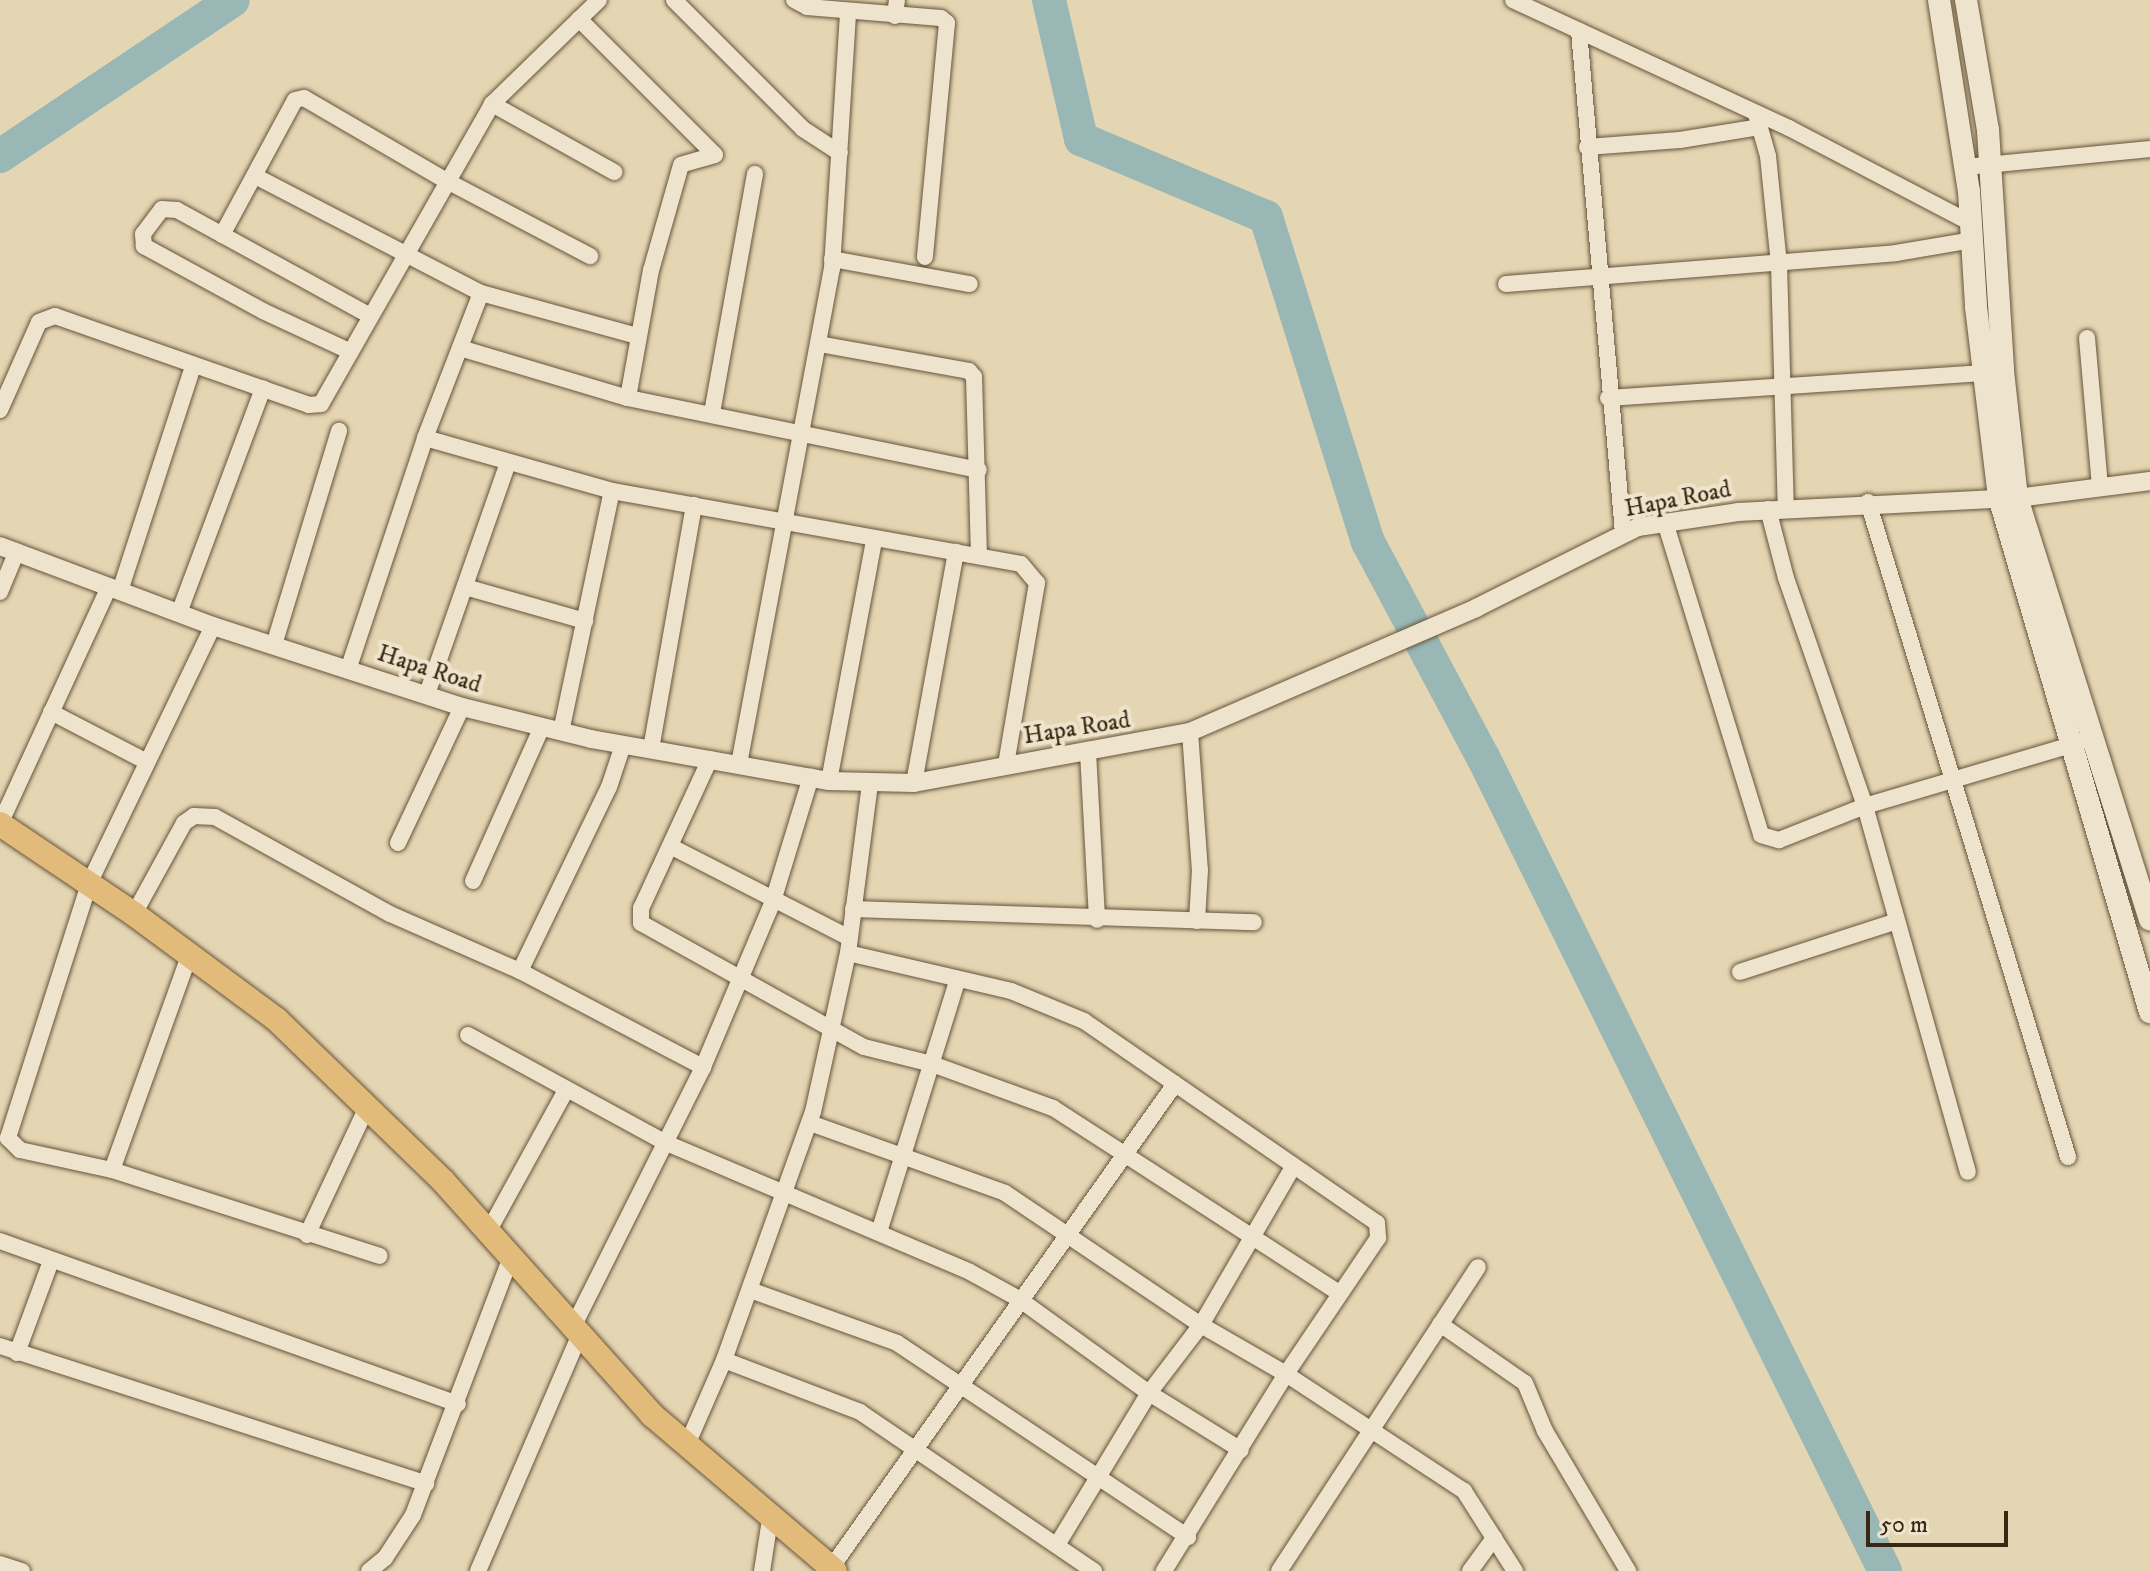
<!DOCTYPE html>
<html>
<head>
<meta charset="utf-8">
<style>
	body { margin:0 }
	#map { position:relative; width:2150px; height:1571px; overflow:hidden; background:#e5d6b3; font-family:"IM FELL DW Pica",serif }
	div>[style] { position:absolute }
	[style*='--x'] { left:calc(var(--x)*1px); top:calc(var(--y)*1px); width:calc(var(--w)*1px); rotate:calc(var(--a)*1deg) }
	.river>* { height:34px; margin:-17px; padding:0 17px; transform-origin:17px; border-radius:17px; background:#98b7b5 }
	.roads { filter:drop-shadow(0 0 2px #66543a) drop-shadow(0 0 2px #66543a) }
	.minor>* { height:16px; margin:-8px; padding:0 8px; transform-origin:8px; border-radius:8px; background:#eee4ce }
	.tertiary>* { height:18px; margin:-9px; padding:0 9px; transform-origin:9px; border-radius:9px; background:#eee4ce }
	.secondary>* { height:22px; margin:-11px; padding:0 11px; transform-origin:11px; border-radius:11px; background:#eee4ce }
	.primary>* { height:24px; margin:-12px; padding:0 12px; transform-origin:12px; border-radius:12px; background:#e2bb7a }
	span { translate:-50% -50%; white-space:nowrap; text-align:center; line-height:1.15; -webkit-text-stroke:8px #eee4ce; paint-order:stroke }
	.street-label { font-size:24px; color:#3b2812 }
	.scale { position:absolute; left:1866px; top:1511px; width:142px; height:36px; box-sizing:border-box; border:4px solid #3b2812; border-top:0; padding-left:10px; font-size:24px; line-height:28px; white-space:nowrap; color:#3b2812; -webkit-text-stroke:6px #eee4ce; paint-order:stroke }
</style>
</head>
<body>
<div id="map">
	<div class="river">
		<div style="--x:1049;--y:0;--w:143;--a:77"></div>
		<div style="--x:1081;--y:139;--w:201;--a:22.9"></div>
		<div style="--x:1266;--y:217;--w:341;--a:72.6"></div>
		<div style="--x:1368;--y:542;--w:244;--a:61.9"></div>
		<div style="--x:1483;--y:757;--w:908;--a:63.72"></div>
		<div style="--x:0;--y:156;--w:280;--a:-33.8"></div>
	</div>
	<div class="roads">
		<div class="minor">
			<div style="--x:674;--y:0;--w:182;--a:45"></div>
			<div style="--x:803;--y:129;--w:44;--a:33"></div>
			<div style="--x:794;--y:0;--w:15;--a:28"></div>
			<div style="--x:807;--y:7;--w:134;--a:4.7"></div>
			<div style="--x:941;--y:18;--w:8;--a:40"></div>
			<div style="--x:947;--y:23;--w:235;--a:95.4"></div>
			<div style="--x:1513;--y:0;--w:304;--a:24.9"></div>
			<div style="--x:1789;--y:128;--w:205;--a:27.6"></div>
			<div style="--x:895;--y:16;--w:16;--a:-83"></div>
			<div style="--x:579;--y:19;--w:192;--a:45"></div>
			<div style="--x:715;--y:155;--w:35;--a:164"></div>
			<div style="--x:681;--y:165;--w:109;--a:105.9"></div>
			<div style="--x:651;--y:270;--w:130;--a:100.2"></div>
			<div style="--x:1579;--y:31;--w:504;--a:84.99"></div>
			<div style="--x:492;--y:104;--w:140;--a:29.1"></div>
			<div style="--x:1756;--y:114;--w:44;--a:74.1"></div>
			<div style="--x:1768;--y:156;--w:109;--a:84.2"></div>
			<div style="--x:1779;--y:264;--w:245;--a:88.4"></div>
			<div style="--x:1587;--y:147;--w:93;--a:-4.3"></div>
			<div style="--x:1680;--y:140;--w:80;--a:-9.3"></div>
			<div style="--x:1966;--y:167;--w:185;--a:-5.6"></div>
			<div style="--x:255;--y:176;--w:254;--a:27.4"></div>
			<div style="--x:481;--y:293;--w:162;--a:15.4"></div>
			<div style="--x:222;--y:235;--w:153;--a:-61.6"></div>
			<div style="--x:295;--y:100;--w:9;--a:-13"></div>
			<div style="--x:304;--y:98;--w:163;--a:30.2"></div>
			<div style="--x:445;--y:180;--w:164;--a:27.7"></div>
			<div style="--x:832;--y:259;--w:140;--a:10.3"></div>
			<div style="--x:1506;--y:284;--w:391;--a:-4.5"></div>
			<div style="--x:1896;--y:253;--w:77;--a:-9.7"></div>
			<div style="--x:2087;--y:338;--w:149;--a:85"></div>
			<div style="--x:819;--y:344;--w:152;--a:10.2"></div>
			<div style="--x:969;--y:371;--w:8;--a:50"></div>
			<div style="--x:974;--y:377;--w:177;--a:88.4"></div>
			<div style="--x:460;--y:348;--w:175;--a:16.6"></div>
			<div style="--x:628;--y:398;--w:358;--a:11.6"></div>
			<div style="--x:349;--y:351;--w:95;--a:-155.1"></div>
			<div style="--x:263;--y:311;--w:136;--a:-151.4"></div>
			<div style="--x:144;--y:246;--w:12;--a:-95"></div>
			<div style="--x:143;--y:234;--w:31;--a:-53"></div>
			<div style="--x:162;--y:209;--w:15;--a:4"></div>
			<div style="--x:177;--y:210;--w:219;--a:28.7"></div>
			<div style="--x:1608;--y:398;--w:376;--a:-3.8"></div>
			<div style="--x:0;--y:410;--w:96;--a:-66.1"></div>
			<div style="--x:39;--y:322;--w:17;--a:-21"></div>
			<div style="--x:55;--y:316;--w:269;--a:19.3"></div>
			<div style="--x:309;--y:405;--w:12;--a:-5"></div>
			<div style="--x:321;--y:404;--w:345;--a:-60.3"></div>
			<div style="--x:492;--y:104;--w:149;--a:-44.2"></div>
			<div style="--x:712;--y:413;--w:243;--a:-79.8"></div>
			<div style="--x:425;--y:438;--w:194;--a:15.8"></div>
			<div style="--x:612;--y:491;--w:415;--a:10.1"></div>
			<div style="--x:1021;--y:564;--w:25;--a:50"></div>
			<div style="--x:1037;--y:583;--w:185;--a:99.7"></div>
			<div style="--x:1868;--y:502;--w:685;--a:73.02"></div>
			<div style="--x:1768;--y:509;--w:71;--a:75.4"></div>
			<div style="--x:1786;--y:578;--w:241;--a:70.9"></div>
			<div style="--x:1865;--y:806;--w:380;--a:74.3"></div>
			<div style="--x:1665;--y:522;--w:327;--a:72.9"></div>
			<div style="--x:1761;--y:835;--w:19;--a:16"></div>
			<div style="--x:1779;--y:840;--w:92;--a:-21.6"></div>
			<div style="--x:1865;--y:806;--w:225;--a:-16.5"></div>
			<div style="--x:465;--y:587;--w:125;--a:15.8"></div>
			<div style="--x:120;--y:591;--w:229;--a:-72"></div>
			<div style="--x:0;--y:592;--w:44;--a:-67.5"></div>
			<div style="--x:179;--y:613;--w:240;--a:-69.5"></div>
			<div style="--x:213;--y:626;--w:286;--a:115.7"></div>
			<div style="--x:89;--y:884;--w:267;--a:107.7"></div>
			<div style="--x:8;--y:1138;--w:17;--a:45"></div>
			<div style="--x:20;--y:1150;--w:94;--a:12.3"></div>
			<div style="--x:112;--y:1170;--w:281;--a:17.8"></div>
			<div style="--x:274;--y:645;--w:224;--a:-73.1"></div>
			<div style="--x:348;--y:670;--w:244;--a:-71.6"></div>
			<div style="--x:425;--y:438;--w:155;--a:-68.9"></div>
			<div style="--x:427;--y:694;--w:245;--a:-70.7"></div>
			<div style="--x:51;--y:712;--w:108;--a:27.5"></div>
			<div style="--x:561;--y:732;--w:246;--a:-78.1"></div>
			<div style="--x:1190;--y:732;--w:138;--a:85.9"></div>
			<div style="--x:1200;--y:870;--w:51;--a:93.4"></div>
			<div style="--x:651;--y:749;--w:248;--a:-80"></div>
			<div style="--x:1088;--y:752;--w:168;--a:86.9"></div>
			<div style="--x:710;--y:759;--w:164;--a:114.8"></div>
			<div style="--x:641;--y:908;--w:15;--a:90"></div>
			<div style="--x:641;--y:923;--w:255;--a:29.1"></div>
			<div style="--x:864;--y:1047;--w:70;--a:14"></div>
			<div style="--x:932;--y:1064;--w:129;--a:20"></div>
			<div style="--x:1053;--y:1108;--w:341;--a:32.9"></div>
			<div style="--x:739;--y:764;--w:505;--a:-79.38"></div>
			<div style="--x:832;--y:268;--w:256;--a:-86.4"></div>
			<div style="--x:829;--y:781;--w:244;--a:-79.4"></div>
			<div style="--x:914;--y:783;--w:235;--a:-79.7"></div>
			<div style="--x:0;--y:824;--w:261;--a:-65.3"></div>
			<div style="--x:398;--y:843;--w:150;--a:-64.8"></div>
			<div style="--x:670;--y:846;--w:202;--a:27.1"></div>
			<div style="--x:473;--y:881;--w:169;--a:-65.9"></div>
			<div style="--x:853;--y:909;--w:401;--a:1.9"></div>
			<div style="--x:134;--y:914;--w:104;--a:-61.2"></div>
			<div style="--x:184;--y:823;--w:12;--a:-35"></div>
			<div style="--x:194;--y:816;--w:21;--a:3"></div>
			<div style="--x:215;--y:817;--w:200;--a:29"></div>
			<div style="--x:390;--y:914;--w:142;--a:23.7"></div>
			<div style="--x:520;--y:971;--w:207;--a:27.7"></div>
			<div style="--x:848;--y:953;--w:167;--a:13.1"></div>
			<div style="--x:1011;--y:991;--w:79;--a:22.3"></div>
			<div style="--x:1084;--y:1021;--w:356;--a:34.6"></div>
			<div style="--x:1377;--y:1223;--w:15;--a:86"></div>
			<div style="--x:1378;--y:1238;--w:164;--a:124.1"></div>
			<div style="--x:1286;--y:1374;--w:232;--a:121.8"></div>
			<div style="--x:520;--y:971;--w:204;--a:-64.2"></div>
			<div style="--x:609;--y:787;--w:44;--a:-71.6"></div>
			<div style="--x:1740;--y:972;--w:165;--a:-18"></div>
			<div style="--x:468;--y:1035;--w:223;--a:28.6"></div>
			<div style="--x:664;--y:1142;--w:332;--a:23"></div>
			<div style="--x:970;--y:1272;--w:56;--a:28.9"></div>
			<div style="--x:1019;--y:1299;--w:160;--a:35.9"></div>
			<div style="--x:1149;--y:1393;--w:108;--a:31.8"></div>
			<div style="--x:810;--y:1123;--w:207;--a:19.7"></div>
			<div style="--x:1005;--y:1193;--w:236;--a:34"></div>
			<div style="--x:1201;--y:1325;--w:98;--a:30"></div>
			<div style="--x:1286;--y:1374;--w:213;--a:33.3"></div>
			<div style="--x:1464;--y:1491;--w:95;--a:57.5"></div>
			<div style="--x:112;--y:1170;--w:227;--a:-70.2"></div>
			<div style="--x:488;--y:1232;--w:162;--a:-61.2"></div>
			<div style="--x:879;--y:1232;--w:265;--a:-72.7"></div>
			<div style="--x:307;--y:1235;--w:141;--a:-64.9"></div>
			<div style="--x:0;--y:1241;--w:486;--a:19.6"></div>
			<div style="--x:750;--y:1290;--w:156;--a:19.8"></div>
			<div style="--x:897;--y:1343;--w:350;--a:33.7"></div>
			<div style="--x:1440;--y:1324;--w:103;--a:34.8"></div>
			<div style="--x:1525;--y:1383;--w:52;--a:67.4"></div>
			<div style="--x:1545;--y:1431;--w:163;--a:59.3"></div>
			<div style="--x:572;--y:1329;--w:293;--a:-63.4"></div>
			<div style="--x:703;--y:1067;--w:180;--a:-67.1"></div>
			<div style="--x:773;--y:901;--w:130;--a:-73"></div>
			<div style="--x:0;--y:1346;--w:448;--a:17.9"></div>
			<div style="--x:17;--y:1353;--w:98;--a:-69.7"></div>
			<div style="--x:724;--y:1360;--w:146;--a:20.9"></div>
			<div style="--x:860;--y:1412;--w:283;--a:34.2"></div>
			<div style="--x:686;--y:1447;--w:95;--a:-66.4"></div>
			<div style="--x:724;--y:1360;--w:263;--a:-70.3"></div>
			<div style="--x:813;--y:1112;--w:163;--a:-77.6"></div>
			<div style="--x:848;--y:953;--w:171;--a:-82.6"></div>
			<div style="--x:1057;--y:1545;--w:178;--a:-58.8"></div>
			<div style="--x:1149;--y:1393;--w:86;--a:-52.6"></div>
			<div style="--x:1201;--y:1325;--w:183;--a:-59.8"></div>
			<div style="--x:0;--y:1564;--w:23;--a:18"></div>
			<div style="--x:831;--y:1568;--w:594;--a:-54.6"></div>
			<div style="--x:369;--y:1571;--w:21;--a:-39"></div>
			<div style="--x:385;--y:1558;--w:51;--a:-56.9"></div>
			<div style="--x:413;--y:1515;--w:274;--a:-69.2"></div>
			<div style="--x:478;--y:1571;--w:256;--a:-66.7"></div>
			<div style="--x:762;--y:1571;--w:52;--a:-81.1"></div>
			<div style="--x:1279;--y:1571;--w:363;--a:-56.8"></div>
			<div style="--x:1470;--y:1571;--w:41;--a:-54"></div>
		</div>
		<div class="tertiary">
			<div style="--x:0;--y:546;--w:228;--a:20.6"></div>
			<div style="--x:213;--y:626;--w:262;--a:18"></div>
			<div style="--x:462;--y:707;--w:133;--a:13.9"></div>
			<div style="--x:591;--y:739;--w:242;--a:10"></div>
			<div style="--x:829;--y:781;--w:85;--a:1.3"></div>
			<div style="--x:914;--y:783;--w:281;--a:-10.5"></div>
			<div style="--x:1190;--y:732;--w:312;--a:-23.4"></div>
			<div style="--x:1476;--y:608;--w:181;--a:-26.6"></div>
			<div style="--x:1638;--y:527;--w:101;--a:-8.5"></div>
			<div style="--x:1738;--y:512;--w:279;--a:-2.9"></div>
			<div style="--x:2017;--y:498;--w:134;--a:-7.3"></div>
		</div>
		<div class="secondary">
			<div style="--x:1939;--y:0;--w:193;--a:81.1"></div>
			<div style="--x:1969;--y:191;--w:116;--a:86.5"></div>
			<div style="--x:1976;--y:307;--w:191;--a:83.1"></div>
			<div style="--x:1999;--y:497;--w:537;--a:73.66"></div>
			<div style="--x:1966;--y:0;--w:132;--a:80.4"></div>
			<div style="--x:1988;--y:130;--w:241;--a:86.4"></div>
			<div style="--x:2003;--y:371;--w:128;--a:83.7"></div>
			<div style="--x:2017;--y:498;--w:442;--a:72.5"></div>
		</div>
		<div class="primary">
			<div style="--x:0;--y:824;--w:161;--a:33.9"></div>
			<div style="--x:134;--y:914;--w:178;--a:36.5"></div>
			<div style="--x:277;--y:1020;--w:231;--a:44.1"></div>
			<div style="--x:443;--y:1181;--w:314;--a:48.2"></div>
			<div style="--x:652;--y:1415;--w:240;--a:40.4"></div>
		</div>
	</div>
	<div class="street-label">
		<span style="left:1678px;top:500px;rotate:-11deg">Hapa Road</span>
		<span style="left:429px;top:670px;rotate:18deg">Hapa Road</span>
		<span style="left:1077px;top:729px;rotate:-9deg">Hapa Road</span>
	</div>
	<div class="scale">50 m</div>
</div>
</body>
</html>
